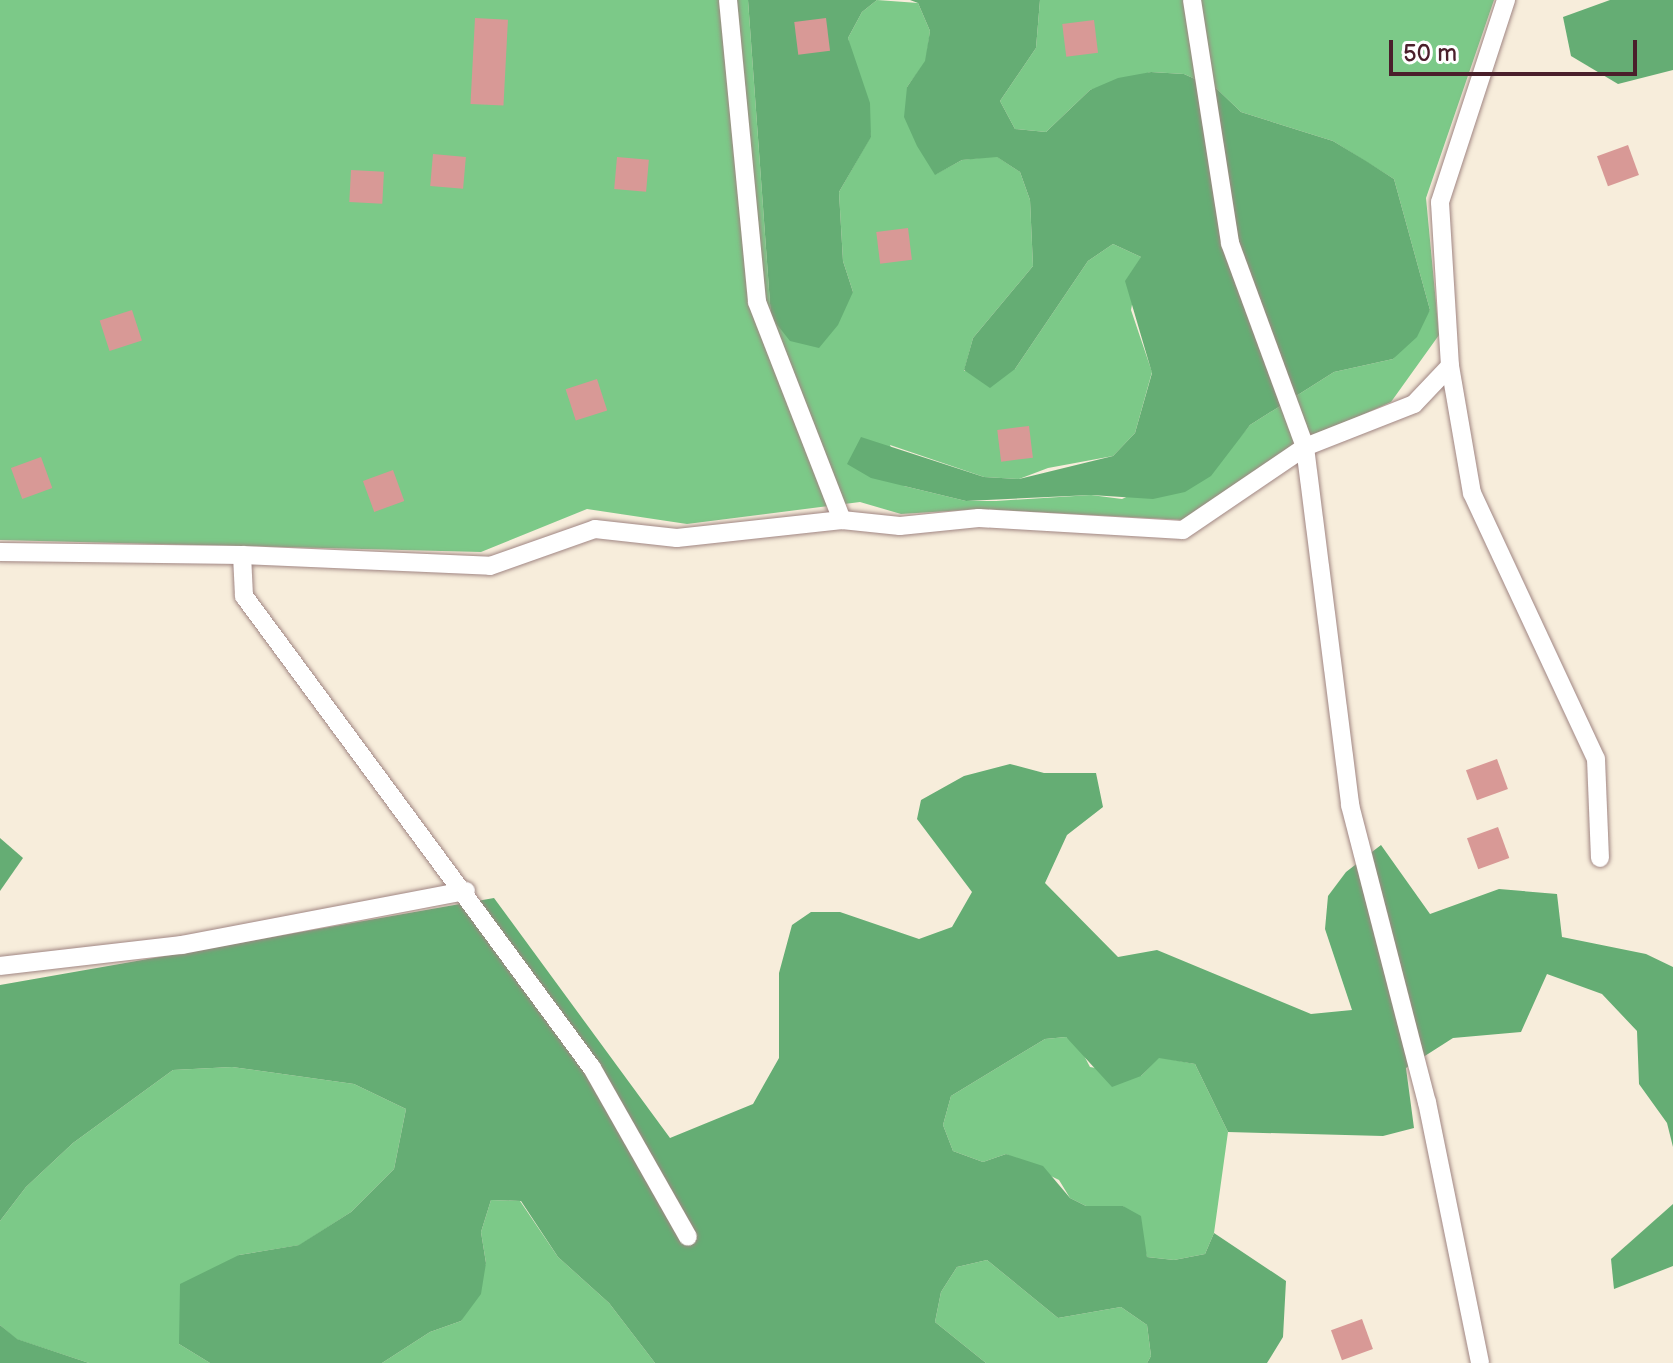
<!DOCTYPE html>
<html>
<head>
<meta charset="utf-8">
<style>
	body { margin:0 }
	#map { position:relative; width:1673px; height:1363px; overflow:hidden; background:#f7eddb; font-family:"Balsamiq Sans",sans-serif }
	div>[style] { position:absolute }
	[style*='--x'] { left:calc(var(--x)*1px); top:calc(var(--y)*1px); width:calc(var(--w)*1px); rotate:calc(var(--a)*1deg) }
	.green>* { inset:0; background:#7cc988 }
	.forest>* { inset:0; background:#65ad74 }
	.building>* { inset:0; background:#d89996; transform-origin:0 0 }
	.roads { filter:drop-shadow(0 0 2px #a08683) drop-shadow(0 0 2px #a08683) }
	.service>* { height:18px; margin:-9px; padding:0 9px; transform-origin:9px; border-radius:9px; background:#fff }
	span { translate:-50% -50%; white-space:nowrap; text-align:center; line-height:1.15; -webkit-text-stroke:6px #fff; paint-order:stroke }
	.scale { position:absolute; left:1389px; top:40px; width:248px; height:36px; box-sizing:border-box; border:4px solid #4a1f2b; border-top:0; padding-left:10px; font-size:24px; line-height:28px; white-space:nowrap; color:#4a1f2b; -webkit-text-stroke:6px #fff; paint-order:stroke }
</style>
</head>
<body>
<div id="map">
	<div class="green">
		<div style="clip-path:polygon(0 0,748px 0,771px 317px,853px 292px,843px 261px,839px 192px,871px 136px,848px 38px,862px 12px,877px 0,918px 3px,930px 31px,926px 61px,907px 87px,936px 174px,962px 160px,996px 156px,1020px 172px,1030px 200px,1033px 266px,973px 338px,964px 371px,1015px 369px,1088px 261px,1113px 244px,1141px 257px,1131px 310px,1152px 372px,1135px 433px,1113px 456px,1048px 468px,1019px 479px,984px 477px,890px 445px,904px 486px,966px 501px,996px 501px,1091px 495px,1122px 499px,1230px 449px,1250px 425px,1334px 372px,1393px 359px,1430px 310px,1394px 179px,1333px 141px,1241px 112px,1217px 89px,1184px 74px,1151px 72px,1090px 90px,1046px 132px,1015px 129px,1000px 101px,1036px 48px,1040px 0,1494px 0,1426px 198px,1439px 335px,1391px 402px,1315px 436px,1185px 520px,980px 509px,901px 514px,860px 502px,687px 524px,587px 509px,481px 552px,0 540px)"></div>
		<div style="clip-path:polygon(1066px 1037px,1080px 1048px,1090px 1067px,1141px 1076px,1159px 1057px,1195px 1064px,1228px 1132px,1214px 1233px,1205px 1254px,1174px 1260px,1147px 1257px,1139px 1227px,1123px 1206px,1086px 1206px,1070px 1198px,1059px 1180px,1006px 1154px,983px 1162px,953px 1151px,943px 1125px,951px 1096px,1045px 1039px)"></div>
		<div style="clip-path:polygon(232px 1067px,354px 1084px,406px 1109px,394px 1169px,351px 1212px,300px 1245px,239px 1255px,179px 1344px,210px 1363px,89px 1363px,16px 1339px,0 1325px,0 1221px,26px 1187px,73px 1143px,173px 1070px)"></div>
		<div style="clip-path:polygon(491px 1200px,520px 1201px,558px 1257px,609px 1303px,655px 1363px,382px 1363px,430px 1332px,461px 1321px,486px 1263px,481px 1232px)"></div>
		<div style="clip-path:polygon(987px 1260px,1058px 1318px,1121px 1307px,1147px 1325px,1151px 1356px,1147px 1363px,986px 1363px,935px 1322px,941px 1292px,957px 1267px)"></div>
	</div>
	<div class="forest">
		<div style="clip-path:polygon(748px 0,877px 0,862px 12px,848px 38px,870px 103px,871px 137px,839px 192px,843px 261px,853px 292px,838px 325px,819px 348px,790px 341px,771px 317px)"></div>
		<div style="clip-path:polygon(910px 0,1040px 0,1036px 48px,1000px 101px,1015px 129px,1046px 132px,1090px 90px,1118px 78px,1151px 72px,1184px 74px,1217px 89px,1241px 112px,1333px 141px,1366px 161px,1394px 179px,1430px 310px,1417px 337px,1393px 359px,1334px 372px,1250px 425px,1211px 476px,1185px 492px,1153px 499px,1091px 495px,966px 501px,871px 478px,847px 464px,861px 437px,984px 477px,1019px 479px,1113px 456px,1135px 433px,1152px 373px,1125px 281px,1141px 257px,1113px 244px,1088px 261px,1015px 369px,990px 388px,964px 370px,973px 338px,1033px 266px,1030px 200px,1020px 172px,997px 157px,962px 160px,935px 175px,917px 146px,904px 117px,907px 87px,925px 61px,930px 31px,918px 3px)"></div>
		<div style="clip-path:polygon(1610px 0,1673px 0,1673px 70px,1618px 84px,1571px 56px,1563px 17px)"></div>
		<div style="clip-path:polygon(1010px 764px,1044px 773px,1096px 773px,1103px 807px,1067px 835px,1045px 883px,1118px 957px,1157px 950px,1311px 1014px,1352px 1010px,1325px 929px,1328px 896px,1346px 872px,1381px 845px,1430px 914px,1499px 889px,1557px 894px,1562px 937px,1646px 954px,1673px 967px,1673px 1147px,1667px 1123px,1639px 1084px,1637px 1031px,1602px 994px,1547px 974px,1521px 1032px,1453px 1038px,1406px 1068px,1414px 1128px,1383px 1136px,1228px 1132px,1195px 1064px,1159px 1058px,1141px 1076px,1112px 1087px,1066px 1037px,1045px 1039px,951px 1096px,943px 1125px,953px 1151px,983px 1162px,1006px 1154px,1043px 1166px,1070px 1198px,1086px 1206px,1123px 1206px,1141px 1216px,1147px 1257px,1174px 1260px,1205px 1254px,1214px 1233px,1286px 1281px,1283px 1337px,1267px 1363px,1147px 1363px,1151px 1356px,1147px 1325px,1121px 1307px,1058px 1318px,987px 1260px,957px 1267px,941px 1292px,935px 1322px,986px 1363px,655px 1363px,609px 1303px,558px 1257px,521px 1201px,491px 1200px,481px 1232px,486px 1263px,481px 1294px,461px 1321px,430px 1332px,382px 1363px,210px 1363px,179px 1344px,180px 1284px,239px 1255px,299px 1245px,351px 1212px,394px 1169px,406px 1109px,354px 1084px,232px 1067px,173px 1070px,73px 1143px,26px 1187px,0 1221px,0 985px,494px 898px,670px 1138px,753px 1104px,779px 1058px,779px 973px,792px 925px,811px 912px,840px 912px,919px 939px,952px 927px,972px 892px,917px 819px,921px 800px,964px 776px)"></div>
		<div style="clip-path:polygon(0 838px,23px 858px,0 891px)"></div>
		<div style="clip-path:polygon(1673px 1204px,1673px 1266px,1614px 1289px,1611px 1259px)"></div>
		<div style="clip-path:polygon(0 1325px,17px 1339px,89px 1363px,0 1363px)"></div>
	</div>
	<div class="building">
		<div style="left:475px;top:18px;width:33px;height:86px;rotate:3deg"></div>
		<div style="left:826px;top:18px;width:33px;height:32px;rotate:83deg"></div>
		<div style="left:1094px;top:20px;width:33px;height:32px;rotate:83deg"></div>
		<div style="left:1628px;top:145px;width:32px;height:33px;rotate:70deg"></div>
		<div style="left:433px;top:154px;width:33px;height:32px;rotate:5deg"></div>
		<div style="left:617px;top:157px;width:32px;height:32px;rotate:5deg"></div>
		<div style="left:351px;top:170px;width:33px;height:32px;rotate:3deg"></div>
		<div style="left:908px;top:228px;width:32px;height:32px;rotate:83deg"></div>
		<div style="left:132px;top:310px;width:32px;height:34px;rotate:72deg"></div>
		<div style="left:597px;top:379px;width:33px;height:33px;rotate:72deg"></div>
		<div style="left:1029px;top:426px;width:32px;height:32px;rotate:83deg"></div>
		<div style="left:41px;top:457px;width:33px;height:32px;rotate:70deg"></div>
		<div style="left:393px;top:470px;width:33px;height:32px;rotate:70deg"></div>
		<div style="left:1497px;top:759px;width:32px;height:33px;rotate:70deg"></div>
		<div style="left:1498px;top:827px;width:33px;height:33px;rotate:70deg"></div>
		<div style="left:1362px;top:1319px;width:32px;height:33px;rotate:70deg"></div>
	</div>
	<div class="roads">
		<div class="service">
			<div style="--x:728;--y:0;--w:303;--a:84.5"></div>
			<div style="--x:757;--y:302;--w:234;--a:68.7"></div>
			<div style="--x:1192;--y:0;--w:246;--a:81.1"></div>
			<div style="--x:1230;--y:243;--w:217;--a:69.8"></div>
			<div style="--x:1305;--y:447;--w:361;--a:82.8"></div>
			<div style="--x:1350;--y:805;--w:307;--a:75.5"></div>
			<div style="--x:1427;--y:1102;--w:266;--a:78.5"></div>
			<div style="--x:1450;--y:366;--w:129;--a:80.2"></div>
			<div style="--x:1472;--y:493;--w:293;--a:65"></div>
			<div style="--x:1596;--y:759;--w:99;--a:87.7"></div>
			<div style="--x:0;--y:552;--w:242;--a:0.7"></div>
			<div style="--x:242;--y:555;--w:248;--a:2.5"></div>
			<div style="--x:490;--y:566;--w:111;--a:-19.4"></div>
			<div style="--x:595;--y:529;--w:82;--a:6.3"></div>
			<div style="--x:677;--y:538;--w:166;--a:-6.2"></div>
			<div style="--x:842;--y:520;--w:58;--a:5.9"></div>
			<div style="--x:900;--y:526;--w:79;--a:-5.8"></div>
			<div style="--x:979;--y:518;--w:204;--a:3.4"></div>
			<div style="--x:1183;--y:530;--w:148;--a:-34.2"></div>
			<div style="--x:1305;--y:447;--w:117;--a:-21.5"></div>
			<div style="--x:1414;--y:404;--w:52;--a:-46.5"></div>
			<div style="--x:1450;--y:366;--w:164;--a:-93.5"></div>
			<div style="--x:1440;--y:202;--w:213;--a:-71.9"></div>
			<div style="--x:242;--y:555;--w:41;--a:87.2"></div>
			<div style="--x:244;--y:596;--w:586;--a:53.6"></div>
			<div style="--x:592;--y:1068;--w:194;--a:60.4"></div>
			<div style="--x:0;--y:966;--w:183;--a:-6.6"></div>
			<div style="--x:182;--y:945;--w:289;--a:-10.8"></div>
		</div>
	</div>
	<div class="scale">50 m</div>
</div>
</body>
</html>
